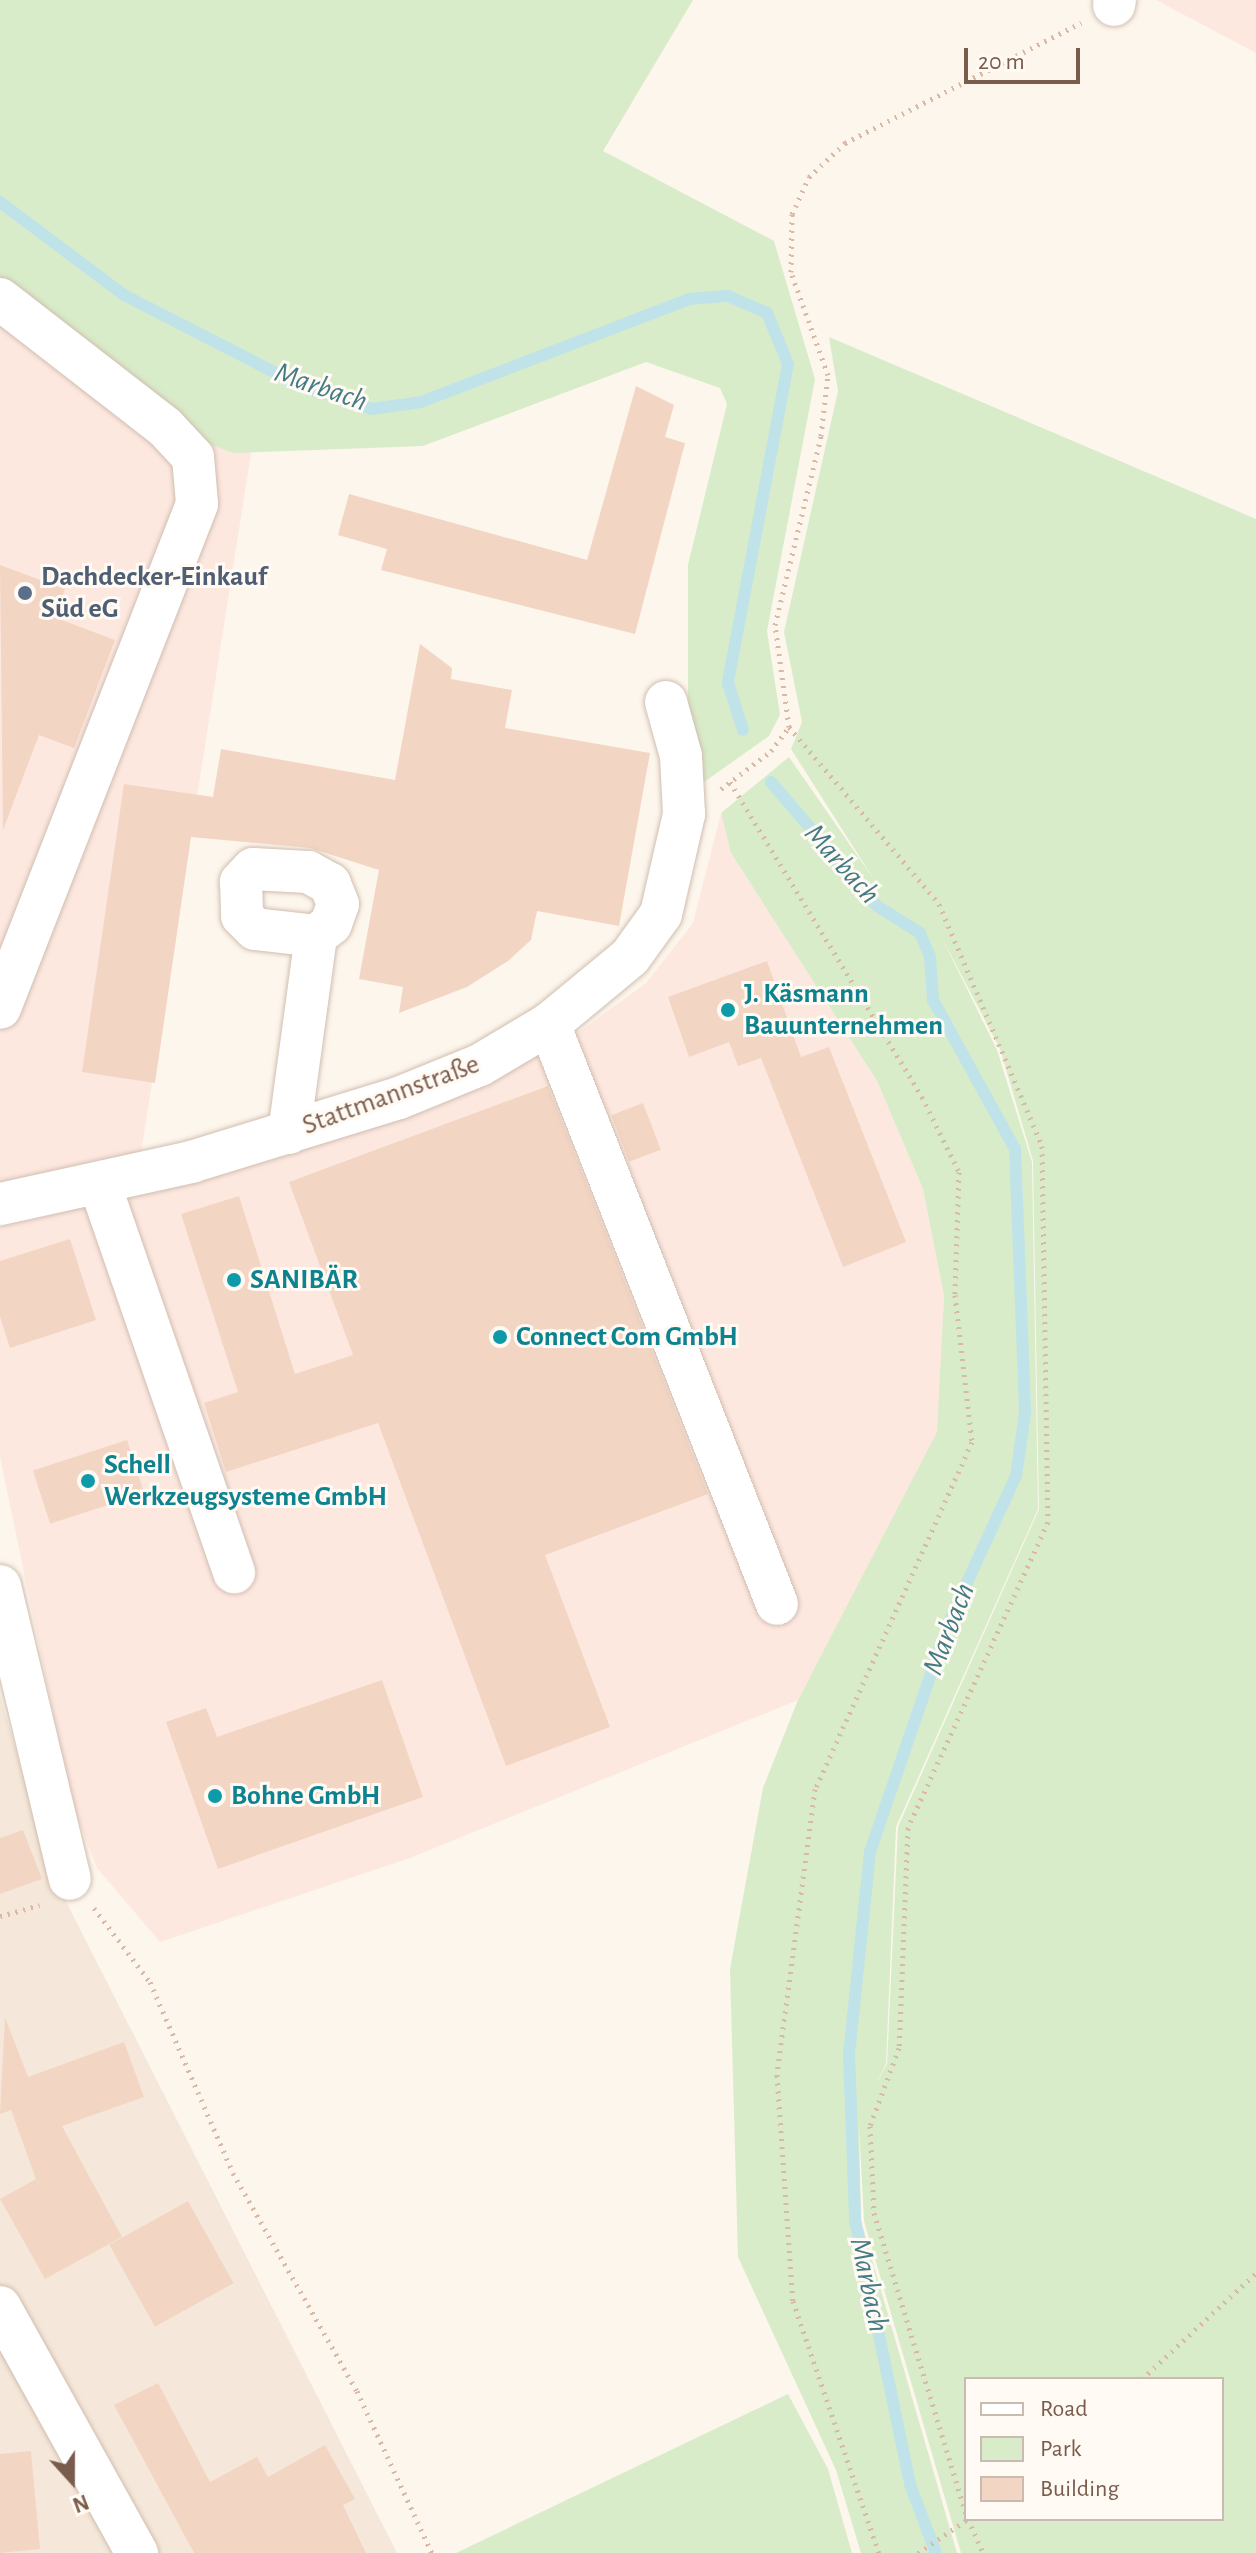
<!DOCTYPE html>
<html>
<head>
<meta charset="utf-8">
<style>
	body { margin:0 }
	#map { position:relative; width:1256px; height:2553px; overflow:hidden; background:#fdf6ec; font-family:"Alegreya Sans",sans-serif }
	div>[style] { position:absolute }
	[style*='--x'] { left:calc(var(--x)*1px); top:calc(var(--y)*1px); width:calc(var(--w)*1px); rotate:calc(var(--a)*1deg) }
	.residential>* { inset:0; background:#f5e8da }
	.commercial>* { inset:0; background:#fde8e0 }
	.green>* { inset:0; background:#d8ecc9 }
	.stream>* { height:12px; margin:-6px; padding:0 6px; transform-origin:6px; border-radius:6px; background:#bfe3e8 }
	.building>* { inset:0; background:#f3d5c3; transform-origin:0 0 }
	.path>* { height:5px; margin-top:-2.5px; transform-origin:0; background:repeating-linear-gradient(90deg,#d9b8a5 0 2px,transparent 0 8px) }
	.roads { filter:drop-shadow(0 0 2px #d1beb0) drop-shadow(0 0 2px #d1beb0) }
	.minor>* { height:42px; margin:-21px; padding:0 21px; transform-origin:21px; border-radius:21px; background:#fff }
	.dots>* { width:22px; height:22px; translate:-50% -50%; box-sizing:border-box; border:4px solid #fffaf3; border-radius:50% }
	span { translate:-50% -50%; white-space:nowrap; text-align:center; line-height:1.15; -webkit-text-stroke:6px #fffaf3; paint-order:stroke }
	.service-label { font-size:28px; color:#4e5e75; font-weight:700 }
	.left { translate:0 -50%; text-align:left }
	.culture-label { font-size:28px; color:#0d838f; font-weight:700 }
	.street-label { font-size:28px; color:#7a5c4d }
	.water-label { font-size:30px; color:#437c86; font-style:italic }
	.legend { position:absolute; left:964px; top:2377px; width:260px; height:144px; box-sizing:border-box; background:#fffaf3; border:2px solid #cabbb1; margin:0; padding:10px 14px; list-style:none; font-size:24px; color:#7a5c4d }
	.legend li { display:flex; align-items:center; gap:16px; height:40px }
	.legend b { width:40px; border:2px solid #cabbb1 }
	.north { position:absolute; left:32px; top:2441px; width:80px; height:80px; -webkit-text-stroke:6px #fffaf3; paint-order:stroke; rotate:159deg; font-size:22px; font-weight:700; line-height:32px; text-align:center; color:#7a5c4d }
	.north::after { content:''; display:block; margin:auto; width:28px; height:36px; background:#7a5c4d; clip-path:polygon(50% 0,100% 100%,50% 72%,0 100%) }
	.scale { position:absolute; left:964px; top:48px; width:116px; height:36px; box-sizing:border-box; border:4px solid #7a5c4d; border-top:0; padding-left:10px; font-size:24px; line-height:28px; white-space:nowrap; color:#7a5c4d; -webkit-text-stroke:6px #fffaf3; paint-order:stroke }
</style>
</head>
<body>
<div id="map">
	<div class="residential">
		<div style="clip-path:polygon(0 1695px,50px 1870px,397px 2553px,0 2553px)"></div>
	</div>
	<div class="commercial">
		<div style="clip-path:polygon(1156px 0,1256px 0,1256px 53px)"></div>
		<div style="clip-path:polygon(0 276px,252px 447px,141px 1153px,0 1182px)"></div>
		<div style="clip-path:polygon(721px 813px,731px 853px,877px 1081px,923px 1189px,944px 1296px,938px 1432px,798px 1700px,410px 1858px,160px 1942px,97px 1868px,72px 1803px,0 1457px,0 1227px,219px 1175px,439px 1105px,579px 1032px,646px 983px,693px 923px)"></div>
	</div>
	<div class="green">
		<div style="clip-path:polygon(0 0,693px 0,603px 151px,774px 241px,815px 379px,767px 631px,780px 715px,769px 736px,704px 782px,688px 717px,688px 565px,727px 404px,720px 388px,646px 362px,423px 446px,233px 453px,191px 437px,0 288px)"></div>
		<div style="clip-path:polygon(evenodd,829px 337px,1256px 519px,1256px 2553px,961px 2553px,864px 2221px,859px 2125px,861px 2221px,957px 2553px,861px 2553px,836px 2470px,738px 2257px,730px 1969px,763px 1788px,798px 1700px,937px 1432px,944px 1296px,923px 1189px,877px 1081px,731px 853px,721px 813px,789px 757px,875px 881px,791px 749px,802px 722px,784px 632px,838px 391px,829px 337px,941px 936px,1000px 1049px,1033px 1161px,1039px 1509px,898px 1827px,887px 2064px,874px 2087px,886px 2064px,896px 1827px,1038px 1509px,1032px 1162px,997px 1050px,941px 936px,829px 337px,966px 2379px,1222px 2379px,1222px 2519px,966px 2519px,966px 2379px)"></div>
		<div style="clip-path:polygon(788px 2394px,828px 2469px,852px 2553px,456px 2553px)"></div>
	</div>
	<div class="stream">
		<div style="--x:0;--y:202;--w:155;--a:36.9"></div>
		<div style="--x:124;--y:295;--w:201;--a:27.2"></div>
		<div style="--x:303;--y:387;--w:72;--a:17.7"></div>
		<div style="--x:372;--y:409;--w:49;--a:-8.1"></div>
		<div style="--x:421;--y:402;--w:288;--a:-21"></div>
		<div style="--x:690;--y:299;--w:38;--a:-5"></div>
		<div style="--x:728;--y:296;--w:43;--a:23.6"></div>
		<div style="--x:767;--y:313;--w:55;--a:67.6"></div>
		<div style="--x:788;--y:364;--w:325;--a:100.7"></div>
		<div style="--x:728;--y:683;--w:49;--a:72.3"></div>
		<div style="--x:771;--y:782;--w:163;--a:49.5"></div>
		<div style="--x:877;--y:906;--w:51;--a:32.1"></div>
		<div style="--x:920;--y:933;--w:26;--a:67"></div>
		<div style="--x:930;--y:957;--w:43;--a:86"></div>
		<div style="--x:933;--y:1000;--w:170;--a:61.2"></div>
		<div style="--x:1015;--y:1149;--w:264;--a:87.8"></div>
		<div style="--x:1025;--y:1413;--w:64;--a:98.1"></div>
		<div style="--x:1016;--y:1476;--w:163;--a:114.7"></div>
		<div style="--x:948;--y:1624;--w:241;--a:108.9"></div>
		<div style="--x:870;--y:1852;--w:203;--a:95.9"></div>
		<div style="--x:849;--y:2054;--w:166;--a:87.9"></div>
		<div style="--x:855;--y:2220;--w:273;--a:78.2"></div>
		<div style="--x:911;--y:2487;--w:71;--a:69.3"></div>
	</div>
	<div class="building">
		<div style="clip-path:polygon(636px 386px,674px 405px,665px 437px,685px 443px,635px 634px,381px 570px,387px 549px,338px 535px,349px 494px,587px 560px)"></div>
		<div style="clip-path:polygon(0 565px,65px 589px,54px 617px,115px 640px,74px 748px,39px 735px,3px 830px)"></div>
		<div style="clip-path:polygon(420px 644px,452px 668px,451px 679px,512px 690px,505px 728px,650px 753px,619px 926px,537px 911px,531px 940px,508px 961px,467px 987px,399px 1013px,403px 987px,359px 979px,379px 870px,310px 848px,191px 837px,155px 1083px,82px 1072px,124px 784px,213px 797px,221px 749px,395px 780px)"></div>
		<div style="clip-path:polygon(767px 961px,801px 1057px,829px 1047px,906px 1242px,843px 1267px,761px 1058px,738px 1066px,729px 1042px,689px 1057px,668px 997px)"></div>
		<div style="clip-path:polygon(548px 1086px,708px 1494px,545px 1555px,610px 1727px,506px 1766px,378px 1423px,226px 1472px,204px 1403px,238px 1392px,181px 1214px,239px 1196px,295px 1374px,353px 1355px,289px 1182px)"></div>
		<div style="left:643px;top:1103px;width:50px;height:34px;rotate:69deg"></div>
		<div style="clip-path:polygon(70px 1239px,96px 1320px,10px 1348px,0 1317px,0 1261px)"></div>
		<div style="left:127px;top:1440px;width:56px;height:99px;rotate:72deg"></div>
		<div style="clip-path:polygon(382px 1680px,423px 1797px,218px 1869px,166px 1722px,206px 1708px,217px 1737px)"></div>
		<div style="clip-path:polygon(23px 1830px,42px 1879px,0 1894px,0 1838px)"></div>
		<div style="clip-path:polygon(5px 2017px,28px 2077px,124px 2042px,144px 2097px,62px 2126px,122px 2237px,45px 2279px,0 2199px,36px 2179px,11px 2110px,0 2114px)"></div>
		<div style="left:188px;top:2201px;width:94px;height:90px;rotate:61deg"></div>
		<div style="clip-path:polygon(158px 2383px,210px 2482px,257px 2457px,268px 2477px,325px 2445px,355px 2499px,343px 2505px,366px 2553px,194px 2553px,114px 2405px)"></div>
		<div style="clip-path:polygon(31px 2451px,40px 2549px,0 2553px,0 2454px)"></div>
	</div>
	<div class="path">
		<div style="--x:789;--y:727;--w:232;--a:49.7"></div>
		<div style="--x:939;--y:904;--w:263;--a:66.9"></div>
		<div style="--x:1042;--y:1146;--w:376;--a:89.1"></div>
		<div style="--x:1048;--y:1522;--w:337;--a:114.6"></div>
		<div style="--x:908;--y:1828;--w:220;--a:92.3"></div>
		<div style="--x:899;--y:2048;--w:83;--a:110.4"></div>
		<div style="--x:870;--y:2126;--w:87;--a:87.4"></div>
		<div style="--x:874;--y:2213;--w:314;--a:73"></div>
		<div style="--x:730;--y:782;--w:369;--a:58.6"></div>
		<div style="--x:922;--y:1097;--w:84;--a:63.7"></div>
		<div style="--x:959;--y:1172;--w:123;--a:91.9"></div>
		<div style="--x:955;--y:1295;--w:148;--a:83.4"></div>
		<div style="--x:972;--y:1442;--w:381;--a:114.3"></div>
		<div style="--x:815;--y:1789;--w:289;--a:97.6"></div>
		<div style="--x:777;--y:2075;--w:227;--a:86"></div>
		<div style="--x:793;--y:2301;--w:266;--a:71.2"></div>
		<div style="--x:721;--y:789;--w:63;--a:-37.2"></div>
		<div style="--x:771;--y:751;--w:30;--a:-53"></div>
		<div style="--x:789;--y:727;--w:103;--a:-97.8"></div>
		<div style="--x:775;--y:625;--w:195;--a:-76.3"></div>
		<div style="--x:821;--y:436;--w:61;--a:-83.5"></div>
		<div style="--x:828;--y:375;--w:109;--a:-109.8"></div>
		<div style="--x:791;--y:272;--w:58;--a:-89"></div>
		<div style="--x:792;--y:214;--w:41;--a:-65.3"></div>
		<div style="--x:809;--y:177;--w:50;--a:-43.4"></div>
		<div style="--x:845;--y:143;--w:265;--a:-27"></div>
		<div style="--x:94;--y:1908;--w:93;--a:52.9"></div>
		<div style="--x:150;--y:1982;--w:208;--a:66.5"></div>
		<div style="--x:233;--y:2173;--w:251;--a:60.4"></div>
		<div style="--x:357;--y:2391;--w:179;--a:65.2"></div>
		<div style="--x:0;--y:1916;--w:41;--a:-15.4"></div>
		<div style="--x:1142;--y:2379;--w:156;--a:-42.9"></div>
		<div style="--x:918;--y:2553;--w:60;--a:-34.2"></div>
		<div style="--x:968;--y:2519;--w:37;--a:66"></div>
	</div>
	<div class="roads">
		<div class="minor">
			<div style="--x:1114;--y:5;--w:5;--a:-79"></div>
			<div style="--x:0;--y:299;--w:209;--a:37.8"></div>
			<div style="--x:165;--y:427;--w:41;--a:47"></div>
			<div style="--x:193;--y:457;--w:47;--a:85.1"></div>
			<div style="--x:197;--y:504;--w:541;--a:111.35"></div>
			<div style="--x:549;--y:1024;--w:623;--a:68.54"></div>
			<div style="--x:289;--y:1133;--w:199;--a:-82.2"></div>
			<div style="--x:316;--y:936;--w:19;--a:-39"></div>
			<div style="--x:331;--y:924;--w:21;--a:-71"></div>
			<div style="--x:338;--y:904;--w:22;--a:-112"></div>
			<div style="--x:330;--y:884;--w:25;--a:-151"></div>
			<div style="--x:308;--y:872;--w:55;--a:-176.9"></div>
			<div style="--x:253;--y:869;--w:18;--a:133"></div>
			<div style="--x:241;--y:882;--w:34;--a:88"></div>
			<div style="--x:242;--y:916;--w:18;--a:45"></div>
			<div style="--x:255;--y:929;--w:61;--a:6.5"></div>
			<div style="--x:100;--y:1185;--w:410;--a:70.9"></div>
			<div style="--x:0;--y:1204;--w:196;--a:-12.4"></div>
			<div style="--x:191;--y:1162;--w:218;--a:-17.1"></div>
			<div style="--x:399;--y:1098;--w:87;--a:-22.2"></div>
			<div style="--x:480;--y:1065;--w:80;--a:-30.7"></div>
			<div style="--x:549;--y:1024;--w:105;--a:-39.6"></div>
			<div style="--x:630;--y:957;--w:53;--a:-54.2"></div>
			<div style="--x:661;--y:914;--w:103;--a:-77"></div>
			<div style="--x:684;--y:814;--w:58;--a:-93"></div>
			<div style="--x:681;--y:756;--w:56;--a:-105.5"></div>
			<div style="--x:0;--y:1586;--w:301;--a:76.6"></div>
			<div style="--x:0;--y:2307;--w:282;--a:60.9"></div>
		</div>
	</div>
	<div class="dots">
		<div style="left:25px;top:593px;background:#5c6f8a"></div>
		<div style="left:728px;top:1010px;background:#0f9aa8"></div>
		<div style="left:234px;top:1280px;background:#0f9aa8"></div>
		<div style="left:500px;top:1337px;background:#0f9aa8"></div>
		<div style="left:88px;top:1481px;background:#0f9aa8"></div>
		<div style="left:215px;top:1796px;background:#0f9aa8"></div>
	</div>
	<div class="service-label">
		<span class="left" style="left:41px;top:593px">Dachdecker-Einkauf<br>Süd eG</span>
	</div>
	<div class="culture-label">
		<span class="left" style="left:744px;top:1010px">J. Käsmann<br>Bauunternehmen</span>
		<span class="left" style="left:250px;top:1280px">SANIBÄR</span>
		<span class="left" style="left:516px;top:1337px">Connect Com GmbH</span>
		<span class="left" style="left:104px;top:1481px">Schell<br>Werkzeugsysteme GmbH</span>
		<span class="left" style="left:231px;top:1796px">Bohne GmbH</span>
	</div>
	<div class="street-label">
		<span style="left:391px;top:1095px;rotate:-20deg">Stattmannstraße</span>
	</div>
	<div class="water-label">
		<span style="left:321px;top:387px;rotate:19deg">Marbach</span>
		<span style="left:842px;top:864px;rotate:48deg">Marbach</span>
		<span style="left:949px;top:1629px;rotate:-69deg">Marbach</span>
		<span style="left:869px;top:2285px;rotate:78deg">Marbach</span>
	</div>
	<ul class="legend">
	<li><b style="height:10px;background:#fff"></b>Road</li>
	<li><b style="height:22px;background:#d8ecc9"></b>Park</li>
	<li><b style="height:22px;background:#f3d5c3"></b>Building</li>
	</ul>
	<div class="north">N</div>
	<div class="scale">20 m</div>
</div>
</body>
</html>
